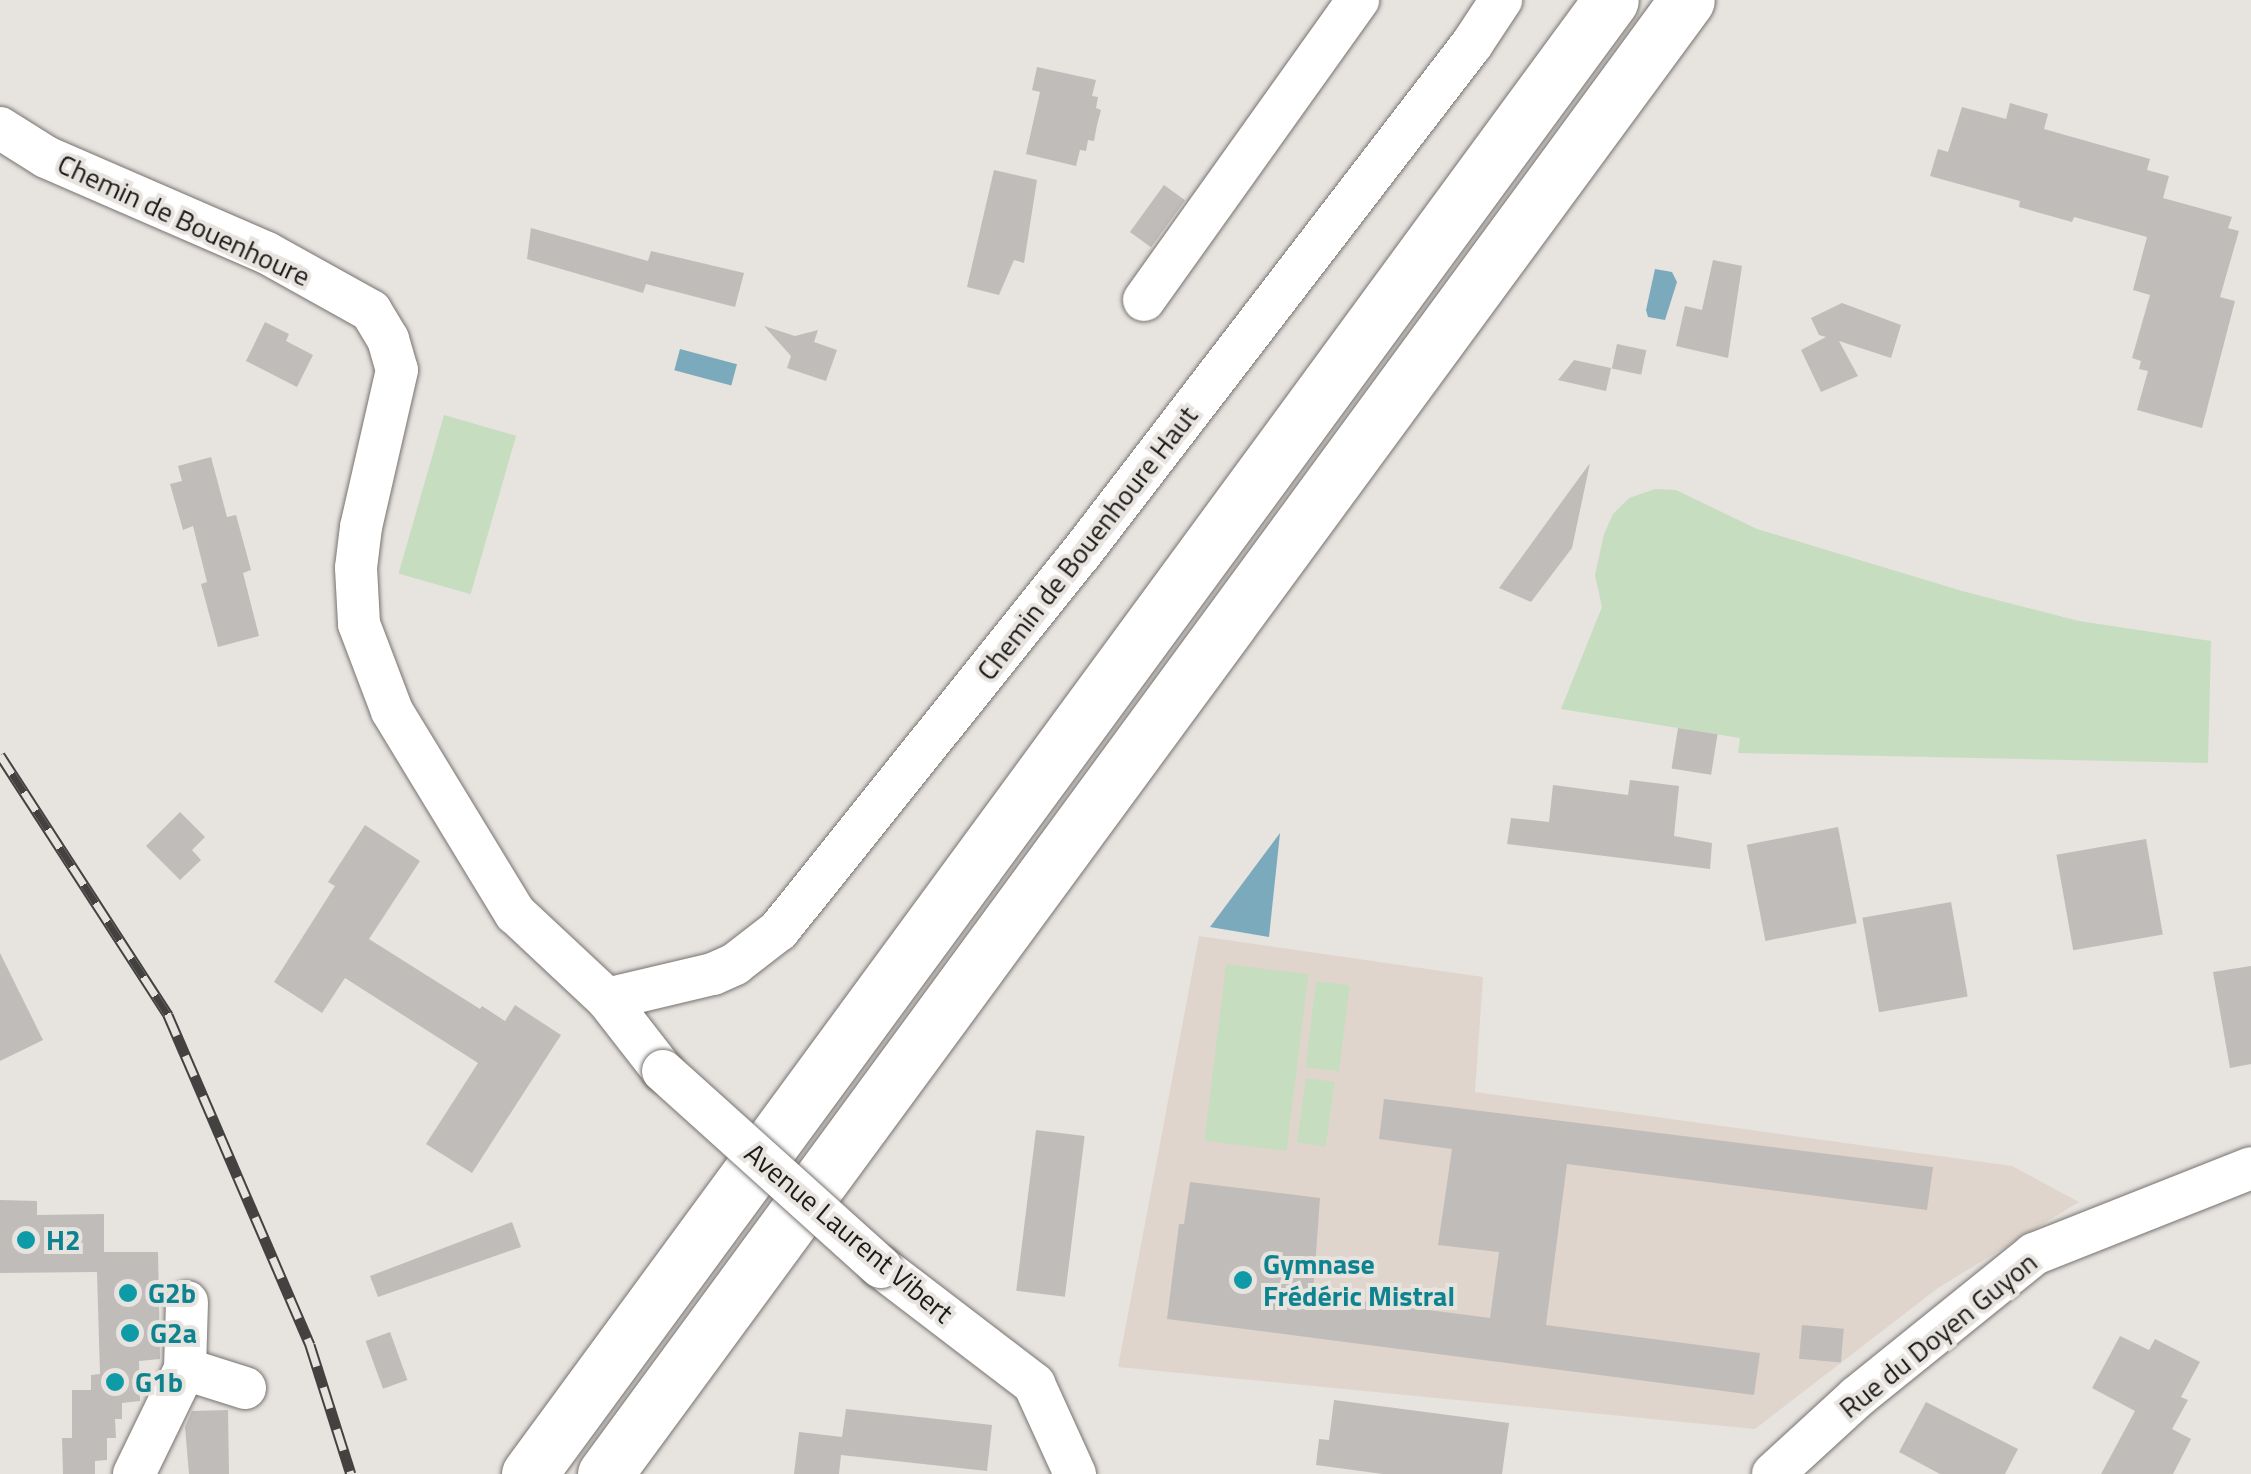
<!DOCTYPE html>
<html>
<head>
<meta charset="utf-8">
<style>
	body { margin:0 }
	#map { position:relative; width:2251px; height:1474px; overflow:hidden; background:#e7e3df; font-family:"Titillium Web",sans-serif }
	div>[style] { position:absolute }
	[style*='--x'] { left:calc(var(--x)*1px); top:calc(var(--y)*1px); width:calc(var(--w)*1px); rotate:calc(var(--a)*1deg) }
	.built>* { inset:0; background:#dfd5cc }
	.green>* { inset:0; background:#c6debf; transform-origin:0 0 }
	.water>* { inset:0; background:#7baabc; transform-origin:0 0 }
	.building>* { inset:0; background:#c0bcb9; transform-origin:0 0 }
	.roads { filter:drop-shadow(0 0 2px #777370) drop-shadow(0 0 2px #777370) }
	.minor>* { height:42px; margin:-21px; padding:0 21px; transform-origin:21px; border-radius:21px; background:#fff }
	.highway>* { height:55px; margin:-27.5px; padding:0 27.5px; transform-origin:27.5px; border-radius:27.5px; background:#fff }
	.rail>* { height:11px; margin-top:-5.5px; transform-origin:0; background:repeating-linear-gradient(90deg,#e7e3df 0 22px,#434240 0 44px); box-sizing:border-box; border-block:2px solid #434240 }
	.bridges { filter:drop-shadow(0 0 2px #777370) drop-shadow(0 0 2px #777370) }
	.minor-bridge>* { height:42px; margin:-21px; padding:0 21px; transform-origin:21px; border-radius:21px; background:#fff }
	.dots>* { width:28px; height:28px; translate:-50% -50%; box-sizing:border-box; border:5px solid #e7e3df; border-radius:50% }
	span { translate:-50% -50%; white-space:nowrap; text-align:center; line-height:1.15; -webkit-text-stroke:8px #e7e3df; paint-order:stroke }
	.street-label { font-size:28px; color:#1c1b1a }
	.culture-label { font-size:28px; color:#0d838f; font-weight:700 }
	.left { translate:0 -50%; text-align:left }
</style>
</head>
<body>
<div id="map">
	<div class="built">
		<div style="clip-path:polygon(1199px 936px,1483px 977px,1475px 1092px,2012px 1166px,2079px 1202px,1938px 1288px,1755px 1429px,1118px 1367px)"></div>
	</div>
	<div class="green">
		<div style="left:444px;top:415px;width:75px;height:165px;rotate:16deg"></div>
		<div style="clip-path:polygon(1655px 489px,1676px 490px,1757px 529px,1962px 591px,2079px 621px,2211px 641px,2208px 763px,1738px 753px,1740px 738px,1561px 709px,1602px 607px,1595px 575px,1604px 534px,1613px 514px,1629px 498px)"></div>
		<div style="left:1226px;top:964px;width:83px;height:178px;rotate:7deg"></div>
		<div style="left:1316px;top:981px;width:34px;height:87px;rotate:7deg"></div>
		<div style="left:1306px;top:1078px;width:29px;height:65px;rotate:8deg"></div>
	</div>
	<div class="water">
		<div style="clip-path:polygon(1655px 269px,1672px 272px,1677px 282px,1665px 320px,1648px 317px,1646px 310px)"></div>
		<div style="left:680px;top:349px;width:59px;height:22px;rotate:15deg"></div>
		<div style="clip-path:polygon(1280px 833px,1269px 937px,1210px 927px)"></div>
	</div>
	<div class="building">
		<div style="clip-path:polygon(1037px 67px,1096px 80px,1092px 96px,1098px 97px,1096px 108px,1101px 110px,1097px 125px,1094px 141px,1088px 140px,1086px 151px,1080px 150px,1076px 166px,1026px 154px,1040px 92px,1032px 90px)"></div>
		<div style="clip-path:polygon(2010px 103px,2048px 114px,2044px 129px,2150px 159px,2147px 170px,2169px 176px,2163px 198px,2232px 217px,2228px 228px,2239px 231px,2220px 297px,2235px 301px,2202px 428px,2137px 410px,2148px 371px,2139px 369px,2141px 361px,2132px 358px,2150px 295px,2133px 290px,2147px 237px,2074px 217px,2072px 222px,2019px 207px,2020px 201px,1930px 176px,1938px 149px,1948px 152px,1962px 107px,2006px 119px)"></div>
		<div style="clip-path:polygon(994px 170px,1037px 180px,1024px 263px,1014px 260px,999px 295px,967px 287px)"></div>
		<div style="left:1164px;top:185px;width:26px;height:58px;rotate:36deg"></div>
		<div style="clip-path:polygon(531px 228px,648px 261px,651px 251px,744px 273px,735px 307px,646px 284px,643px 293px,527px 259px)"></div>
		<div style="clip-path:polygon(1713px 260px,1742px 266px,1728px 358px,1676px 346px,1685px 306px,1702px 310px)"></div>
		<div style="clip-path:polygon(1842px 303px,1901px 325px,1891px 358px,1839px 341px,1858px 376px,1821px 392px,1801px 350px,1826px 337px,1819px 335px,1811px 318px)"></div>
		<div style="clip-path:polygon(265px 322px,289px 334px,286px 341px,313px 355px,297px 387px,246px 361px)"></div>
		<div style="clip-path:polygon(764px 326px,795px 336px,818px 330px,814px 342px,837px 350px,826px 381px,787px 368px,791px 356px)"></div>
		<div style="left:1617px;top:344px;width:30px;height:25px;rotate:12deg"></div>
		<div style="clip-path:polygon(1574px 360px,1611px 368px,1606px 391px,1558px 380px)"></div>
		<div style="clip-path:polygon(211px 457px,227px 517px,236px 515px,251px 570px,243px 573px,259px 636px,218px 647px,201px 584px,207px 582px,193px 526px,183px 530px,170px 484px,182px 481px,178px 466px)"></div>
		<div style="clip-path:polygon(1590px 463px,1572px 548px,1531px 602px,1499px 588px)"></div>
		<div style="left:1678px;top:728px;width:40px;height:41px;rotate:9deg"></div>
		<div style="clip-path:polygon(1630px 780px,1679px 786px,1674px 836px,1712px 843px,1710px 869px,1507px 844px,1511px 818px,1549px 822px,1553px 785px,1628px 795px)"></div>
		<div style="clip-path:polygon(180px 812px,205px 837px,192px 850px,201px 860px,180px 880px,146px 846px)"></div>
		<div style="clip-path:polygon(365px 825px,420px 861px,369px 939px,480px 1009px,482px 1006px,505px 1021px,515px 1005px,561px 1035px,472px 1173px,426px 1144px,478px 1063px,345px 978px,322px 1013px,274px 982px,335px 886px,328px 882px)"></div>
		<div style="left:1838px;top:827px;width:98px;height:93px;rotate:79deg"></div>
		<div style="left:2146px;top:839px;width:97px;height:91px;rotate:80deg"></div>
		<div style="left:1951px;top:902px;width:96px;height:90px;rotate:80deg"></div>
		<div style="clip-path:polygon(0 953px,43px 1040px,0 1061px)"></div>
		<div style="clip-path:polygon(2251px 966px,2251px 1064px,2230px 1068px,2213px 972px)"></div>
		<div style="clip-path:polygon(1384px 1099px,1933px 1167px,1927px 1210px,1567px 1164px,1546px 1325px,1760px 1353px,1754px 1395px,1167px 1319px,1179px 1224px,1184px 1224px,1190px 1182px,1320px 1198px,1313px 1295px,1490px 1318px,1499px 1252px,1438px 1245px,1452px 1149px,1379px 1139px)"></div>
		<div style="left:1036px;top:1130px;width:49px;height:162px;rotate:7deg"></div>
		<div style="clip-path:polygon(0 1200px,37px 1201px,37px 1215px,104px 1214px,104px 1252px,158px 1252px,160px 1359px,139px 1361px,140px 1401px,122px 1403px,122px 1419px,115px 1419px,116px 1438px,107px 1438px,107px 1460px,95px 1461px,95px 1474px,63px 1474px,62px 1438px,72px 1438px,72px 1390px,91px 1390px,91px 1375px,100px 1374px,97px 1272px,0 1273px)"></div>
		<div style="clip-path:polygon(512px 1222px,521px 1247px,378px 1297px,370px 1276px)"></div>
		<div style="left:1802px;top:1325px;width:42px;height:34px;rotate:5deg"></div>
		<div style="left:390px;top:1332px;width:51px;height:26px;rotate:70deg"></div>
		<div style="clip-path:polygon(2120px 1336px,2149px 1350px,2155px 1339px,2200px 1362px,2181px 1397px,2188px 1400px,2172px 1429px,2191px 1439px,2173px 1474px,2101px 1474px,2135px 1411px,2092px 1388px)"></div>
		<div style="clip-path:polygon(1334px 1400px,1509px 1423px,1502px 1474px,1383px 1474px,1316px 1465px,1319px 1439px,1329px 1440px)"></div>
		<div style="clip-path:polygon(1926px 1402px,2018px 1449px,2005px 1474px,1940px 1474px,1899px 1452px)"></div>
		<div style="clip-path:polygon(846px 1409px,992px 1425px,987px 1471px,841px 1455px,839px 1474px,794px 1474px,799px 1432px,842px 1437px)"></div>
		<div style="clip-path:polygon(228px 1410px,229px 1474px,189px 1474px,185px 1427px,192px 1411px)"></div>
	</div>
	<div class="roads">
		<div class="minor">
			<div style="--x:0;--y:128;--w:54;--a:32.2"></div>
			<div style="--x:46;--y:157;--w:241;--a:23.5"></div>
			<div style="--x:267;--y:253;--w:119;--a:29.1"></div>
			<div style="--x:371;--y:311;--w:33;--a:59"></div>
			<div style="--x:388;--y:339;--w:32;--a:74"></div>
			<div style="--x:397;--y:370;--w:161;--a:102.9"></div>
			<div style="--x:361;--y:527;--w:41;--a:97"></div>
			<div style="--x:356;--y:568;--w:56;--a:86.9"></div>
			<div style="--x:359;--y:624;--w:93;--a:69.2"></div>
			<div style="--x:392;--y:711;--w:237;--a:58.7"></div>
			<div style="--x:515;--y:913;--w:126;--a:43.1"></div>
			<div style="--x:607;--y:999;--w:91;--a:52.1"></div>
			<div style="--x:1144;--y:300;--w:369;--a:-54.5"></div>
			<div style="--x:607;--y:999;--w:109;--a:-13.3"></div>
			<div style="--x:713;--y:974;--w:24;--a:-24"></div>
			<div style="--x:735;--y:964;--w:56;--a:-37.7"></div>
			<div style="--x:779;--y:930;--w:484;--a:-51.3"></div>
			<div style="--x:1082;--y:552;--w:640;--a:-52.49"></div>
			<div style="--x:1472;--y:44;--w:53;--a:-56.6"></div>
			<div style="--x:881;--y:1267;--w:193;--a:37.4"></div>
			<div style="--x:1034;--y:1384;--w:99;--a:65.5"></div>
			<div style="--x:185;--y:1369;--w:63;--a:17.6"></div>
			<div style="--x:134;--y:1474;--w:117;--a:-64.1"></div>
			<div style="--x:185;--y:1369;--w:67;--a:-88.3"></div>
			<div style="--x:1773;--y:1474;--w:114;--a:-42.5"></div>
			<div style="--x:1857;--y:1397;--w:228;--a:-38.9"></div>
			<div style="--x:2034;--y:1254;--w:233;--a:-21.6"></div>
		</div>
		<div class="highway">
			<div style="--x:529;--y:1474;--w:1828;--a:-53.72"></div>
			<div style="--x:605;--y:1474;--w:1828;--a:-53.72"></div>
		</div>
	</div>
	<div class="rail">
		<div style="--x:0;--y:755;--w:310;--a:57.1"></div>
		<div style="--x:168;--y:1015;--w:359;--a:66.7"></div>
		<div style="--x:310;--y:1345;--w:135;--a:72.4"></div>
	</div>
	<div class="bridges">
		<div class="minor-bridge">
			<div style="--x:663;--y:1071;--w:293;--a:42"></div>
		</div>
	</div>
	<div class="dots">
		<div style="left:26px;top:1240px;background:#0f9aa8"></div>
		<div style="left:1243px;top:1280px;background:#0f9aa8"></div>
		<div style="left:128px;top:1293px;background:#0f9aa8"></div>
		<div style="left:130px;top:1333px;background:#0f9aa8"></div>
		<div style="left:115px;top:1382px;background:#0f9aa8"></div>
	</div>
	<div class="street-label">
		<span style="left:184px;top:220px;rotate:25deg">Chemin de Bouenhoure</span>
		<span style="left:1087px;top:543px;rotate:-52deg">Chemin de Bouenhoure Haut</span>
		<span style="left:849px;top:1233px;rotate:40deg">Avenue Laurent Vibert</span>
		<span style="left:1938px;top:1335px;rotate:-39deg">Rue du Doyen Guyon</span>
	</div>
	<div class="culture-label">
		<span class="left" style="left:46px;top:1240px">H2</span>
		<span class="left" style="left:1263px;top:1280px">Gymnase<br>Frédéric Mistral</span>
		<span class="left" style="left:148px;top:1293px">G2b</span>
		<span class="left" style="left:150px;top:1333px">G2a</span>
		<span class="left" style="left:135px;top:1382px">G1b</span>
	</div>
</div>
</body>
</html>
